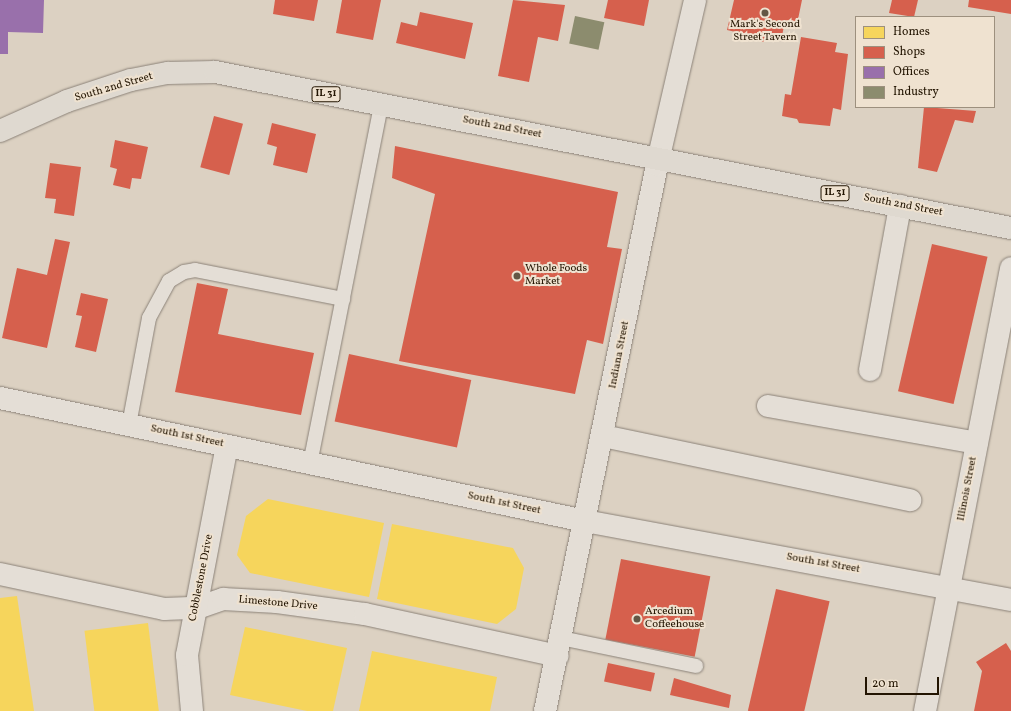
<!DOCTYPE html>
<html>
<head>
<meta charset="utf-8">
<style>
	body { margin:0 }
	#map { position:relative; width:1011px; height:711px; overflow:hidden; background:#dcd1c2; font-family:Vollkorn,serif }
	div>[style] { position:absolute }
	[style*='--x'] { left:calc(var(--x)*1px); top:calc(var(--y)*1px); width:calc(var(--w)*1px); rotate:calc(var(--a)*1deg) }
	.homes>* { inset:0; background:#f6d55c; transform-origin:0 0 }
	.shops>* { inset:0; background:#d6604d; transform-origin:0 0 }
	.offices>* { inset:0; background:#9970ab }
	.industry>* { inset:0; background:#8c8c6e; transform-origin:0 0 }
	.roads { filter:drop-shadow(0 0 1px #8b8278) drop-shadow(0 0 1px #8b8278) }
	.lane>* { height:14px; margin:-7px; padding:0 7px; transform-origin:7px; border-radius:7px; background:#e4ded6 }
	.street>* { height:22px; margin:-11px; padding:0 11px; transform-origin:11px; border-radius:11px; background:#e4ded6 }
	.primary>* { height:22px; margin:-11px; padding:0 11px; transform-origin:11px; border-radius:11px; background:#dfd9d0 }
	.dots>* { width:11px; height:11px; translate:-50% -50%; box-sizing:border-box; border:2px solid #efe2d0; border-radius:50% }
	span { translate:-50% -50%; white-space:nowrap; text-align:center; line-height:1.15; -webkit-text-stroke:4px #efe2d0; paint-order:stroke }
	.shield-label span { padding:1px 3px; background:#efe2d0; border:1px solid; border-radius:3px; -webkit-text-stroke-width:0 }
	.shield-label { font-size:10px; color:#231502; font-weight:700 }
	.poi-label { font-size:11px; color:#231502 }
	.left { translate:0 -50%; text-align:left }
	.street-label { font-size:11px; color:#231502 }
	.legend { position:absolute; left:855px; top:16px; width:140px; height:92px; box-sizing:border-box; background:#efe2d0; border:1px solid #9d907e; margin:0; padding:5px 7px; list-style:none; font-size:12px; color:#231502 }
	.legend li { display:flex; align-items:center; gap:8px; height:20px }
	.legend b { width:20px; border:1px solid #9d907e }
	.scale { position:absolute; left:865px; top:677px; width:74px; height:18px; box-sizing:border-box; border:2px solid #231502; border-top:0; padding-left:5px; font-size:12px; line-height:14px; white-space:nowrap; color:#231502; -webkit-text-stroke:3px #efe2d0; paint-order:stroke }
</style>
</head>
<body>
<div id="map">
	<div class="homes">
		<div style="clip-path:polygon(268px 499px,384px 523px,369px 597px,250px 573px,237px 555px,246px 516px)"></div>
		<div style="clip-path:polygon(392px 524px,513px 548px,524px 568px,516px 609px,497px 624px,377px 599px)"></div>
		<div style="clip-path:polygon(17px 596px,34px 711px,0 711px,0 598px)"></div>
		<div style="left:148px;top:623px;width:89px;height:64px;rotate:83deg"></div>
		<div style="clip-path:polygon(245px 627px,347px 648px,333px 711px,307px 711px,230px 695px)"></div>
		<div style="clip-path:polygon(372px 651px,497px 677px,490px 711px,359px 711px)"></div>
	</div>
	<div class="shops">
		<div style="clip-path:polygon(275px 0,318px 0,314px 21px,273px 14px)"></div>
		<div style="clip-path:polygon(342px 0,381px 0,373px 40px,336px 33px)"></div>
		<div style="clip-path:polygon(513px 0,565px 5px,558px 41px,538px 37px,529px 82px,498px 76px)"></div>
		<div style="clip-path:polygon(608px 0,649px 0,644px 26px,604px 18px)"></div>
		<div style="clip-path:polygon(734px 0,802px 0,796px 29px,784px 26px,782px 36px,766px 33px,764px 42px,743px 37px,744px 34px,727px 30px)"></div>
		<div style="clip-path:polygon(892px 0,918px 0,914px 17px,889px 13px)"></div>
		<div style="clip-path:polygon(969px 0,1011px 0,1011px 14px,968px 7px)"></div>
		<div style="clip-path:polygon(420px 12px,473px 23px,465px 59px,396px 43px,401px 22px,417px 26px)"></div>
		<div style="clip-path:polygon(801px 37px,837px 43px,835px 52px,848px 54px,841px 110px,833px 108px,830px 126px,799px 123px,797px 119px,782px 116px,785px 94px,791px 95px)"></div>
		<div style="clip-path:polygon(924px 107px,976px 111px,973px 123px,955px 120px,937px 172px,918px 168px)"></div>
		<div style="left:214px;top:116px;width:30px;height:53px;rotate:15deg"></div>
		<div style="clip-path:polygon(272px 123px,316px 134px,307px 173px,273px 165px,277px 147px,267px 144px)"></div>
		<div style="clip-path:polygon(115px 140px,148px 147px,141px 179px,132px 178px,130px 189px,113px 185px,117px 169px,110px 167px)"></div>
		<div style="clip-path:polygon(395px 146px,618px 192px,607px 247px,622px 249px,603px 344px,587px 340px,575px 394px,399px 361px,435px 194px,392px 178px)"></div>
		<div style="clip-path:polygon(50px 163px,81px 167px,74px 216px,54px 213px,56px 199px,45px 198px)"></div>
		<div style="clip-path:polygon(55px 239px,70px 242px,47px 348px,2px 338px,17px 268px,47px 275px)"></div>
		<div style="left:932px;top:244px;width:57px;height:151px;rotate:13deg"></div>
		<div style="clip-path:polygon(197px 283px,228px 289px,218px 334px,314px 353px,301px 415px,175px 392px)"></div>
		<div style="clip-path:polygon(81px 293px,108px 299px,96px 352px,75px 347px,82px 316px,76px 315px)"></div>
		<div style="left:349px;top:354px;width:125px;height:69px;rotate:12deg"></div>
		<div style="left:621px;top:559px;width:91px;height:82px;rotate:11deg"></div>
		<div style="left:776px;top:589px;width:55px;height:125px;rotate:13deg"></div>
		<div style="clip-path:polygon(1006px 643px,1011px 651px,1011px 711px,974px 711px,982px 671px,976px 662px)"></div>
		<div style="left:608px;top:663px;width:48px;height:19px;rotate:12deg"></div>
		<div style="clip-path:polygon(674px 678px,731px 695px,729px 708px,670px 695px)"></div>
	</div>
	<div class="offices">
		<div style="clip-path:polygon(0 0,44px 0,43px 33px,8px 32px,8px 54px,0 54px)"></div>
	</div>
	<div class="industry">
		<div style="left:575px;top:16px;width:30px;height:28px;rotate:12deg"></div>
	</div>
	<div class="roads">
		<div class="lane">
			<div style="--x:129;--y:425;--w:109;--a:-79.4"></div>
			<div style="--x:149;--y:318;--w:42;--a:-61.6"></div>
			<div style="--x:169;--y:281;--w:17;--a:-31"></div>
			<div style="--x:184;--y:272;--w:11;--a:-10"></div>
			<div style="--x:195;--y:270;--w:151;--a:11.1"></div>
			<div style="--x:310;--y:464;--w:366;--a:-78.8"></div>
			<div style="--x:561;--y:638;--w:138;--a:11.7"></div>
		</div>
		<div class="street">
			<div style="--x:870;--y:370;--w:167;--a:-79.6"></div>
			<div style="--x:0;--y:398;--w:598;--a:11.87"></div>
			<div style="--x:585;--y:521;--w:433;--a:10.5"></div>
			<div style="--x:768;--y:406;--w:212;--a:10"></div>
			<div style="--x:603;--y:436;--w:314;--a:11.8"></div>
			<div style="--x:0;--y:574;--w:168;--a:12"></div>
			<div style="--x:164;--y:609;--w:33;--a:-2"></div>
			<div style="--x:197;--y:608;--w:28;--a:-19"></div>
			<div style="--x:223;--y:599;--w:54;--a:3.2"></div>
			<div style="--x:277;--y:602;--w:89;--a:7.8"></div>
			<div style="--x:365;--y:614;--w:197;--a:12.3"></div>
			<div style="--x:192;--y:711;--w:56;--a:-95.1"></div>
			<div style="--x:187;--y:655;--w:213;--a:-79.2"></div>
			<div style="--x:545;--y:711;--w:557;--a:-78.41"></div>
			<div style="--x:657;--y:165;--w:169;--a:-77"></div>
			<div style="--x:925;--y:711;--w:451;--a:-79"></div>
		</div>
		<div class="primary">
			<div style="--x:0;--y:131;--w:73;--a:-24.1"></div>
			<div style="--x:67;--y:101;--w:67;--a:-18.2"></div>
			<div style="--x:131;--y:80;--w:38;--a:-11"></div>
			<div style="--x:168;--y:73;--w:47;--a:-1.2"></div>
			<div style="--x:215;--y:72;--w:811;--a:11.09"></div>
		</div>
	</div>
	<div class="dots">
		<div style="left:765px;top:13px;background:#645745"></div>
		<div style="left:517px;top:276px;background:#645745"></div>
		<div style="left:637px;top:619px;background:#645745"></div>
	</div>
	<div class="shield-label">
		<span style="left:326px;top:94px">IL 31</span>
		<span style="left:835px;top:193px">IL 31</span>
	</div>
	<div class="poi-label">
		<span style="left:765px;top:32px">Mark's Second<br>Street Tavern</span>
		<span class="left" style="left:525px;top:276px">Whole Foods<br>Market</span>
		<span class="left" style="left:645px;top:619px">Arcedium<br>Coffeehouse</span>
	</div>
	<div class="street-label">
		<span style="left:114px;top:88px;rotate:-16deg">South 2nd Street</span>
		<span style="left:502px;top:128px;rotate:11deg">South 2nd Street</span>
		<span style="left:903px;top:206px;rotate:11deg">South 2nd Street</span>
		<span style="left:620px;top:355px;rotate:-79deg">Indiana Street</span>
		<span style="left:187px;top:437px;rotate:12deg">South 1st Street</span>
		<span style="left:968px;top:489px;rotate:-79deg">Illinois Street</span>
		<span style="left:504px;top:504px;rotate:12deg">South 1st Street</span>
		<span style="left:823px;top:564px;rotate:10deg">South 1st Street</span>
		<span style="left:202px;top:578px;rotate:-79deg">Cobblestone Drive</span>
		<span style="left:278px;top:604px;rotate:5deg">Limestone Drive</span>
	</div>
	<ul class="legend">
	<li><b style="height:11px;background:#f6d55c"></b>Homes</li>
	<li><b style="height:11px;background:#d6604d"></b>Shops</li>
	<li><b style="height:11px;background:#9970ab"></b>Offices</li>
	<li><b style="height:11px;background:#8c8c6e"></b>Industry</li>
	</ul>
	<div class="scale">20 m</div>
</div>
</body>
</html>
